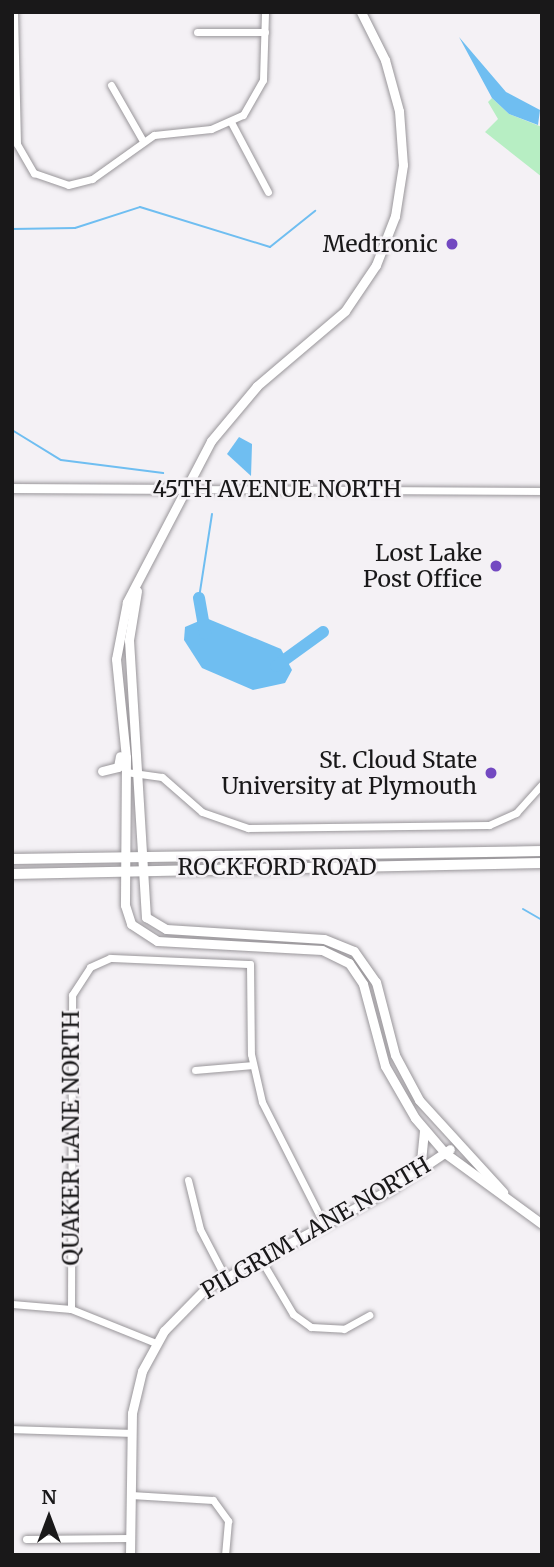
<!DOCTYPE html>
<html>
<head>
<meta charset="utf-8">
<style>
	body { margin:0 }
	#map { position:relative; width:554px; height:1567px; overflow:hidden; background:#f4f1f5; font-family:Merriweather,serif }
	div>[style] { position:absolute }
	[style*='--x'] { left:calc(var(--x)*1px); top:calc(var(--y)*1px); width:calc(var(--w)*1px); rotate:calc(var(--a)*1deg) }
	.green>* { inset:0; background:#b7eec3 }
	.water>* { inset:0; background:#6fbef1 }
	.stream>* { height:2px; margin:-1px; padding:0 1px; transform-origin:1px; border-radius:1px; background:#6fbef1 }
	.river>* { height:12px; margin:-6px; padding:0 6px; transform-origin:6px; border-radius:6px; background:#6fbef1 }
	.roads { filter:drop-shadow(0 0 2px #99969a) drop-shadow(0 0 2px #99969a) }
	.minor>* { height:7px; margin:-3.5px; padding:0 3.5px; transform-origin:3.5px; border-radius:3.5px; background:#fff }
	.tertiary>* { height:9px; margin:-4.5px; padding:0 4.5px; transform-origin:4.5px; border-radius:4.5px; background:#fff }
	.secondary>* { height:10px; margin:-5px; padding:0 5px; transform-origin:5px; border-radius:5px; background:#fff }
	.dots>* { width:19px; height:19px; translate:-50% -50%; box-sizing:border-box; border:4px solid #f4f1f5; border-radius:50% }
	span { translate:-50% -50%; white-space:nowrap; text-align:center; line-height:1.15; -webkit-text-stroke:5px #f4f1f5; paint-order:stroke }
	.poi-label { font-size:23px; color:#191819 }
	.right { translate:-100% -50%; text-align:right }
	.street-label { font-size:23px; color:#191819 }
	.frame { position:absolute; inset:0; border:14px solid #191819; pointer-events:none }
	.north { position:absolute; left:14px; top:1483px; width:70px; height:70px; -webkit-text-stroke:5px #f4f1f5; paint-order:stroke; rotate:0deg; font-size:19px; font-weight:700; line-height:28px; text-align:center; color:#191819 }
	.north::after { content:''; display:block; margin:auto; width:24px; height:32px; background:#191819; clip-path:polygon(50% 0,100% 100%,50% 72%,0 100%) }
</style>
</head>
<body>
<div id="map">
	<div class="green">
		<div style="clip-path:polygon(492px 98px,509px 114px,542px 127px,542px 177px,485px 132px,498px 119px,488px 102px)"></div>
	</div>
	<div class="water">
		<div style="clip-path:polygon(459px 37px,506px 92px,540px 110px,538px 125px,509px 114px,492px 98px)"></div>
		<div style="clip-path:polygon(239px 437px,252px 444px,251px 476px,227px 454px)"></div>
		<div style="clip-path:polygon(206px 618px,281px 649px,292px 670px,285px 683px,253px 690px,202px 668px,184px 640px,185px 627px)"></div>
	</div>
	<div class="stream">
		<div style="--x:12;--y:229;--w:63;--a:-0.9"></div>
		<div style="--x:75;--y:228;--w:68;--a:-17.9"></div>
		<div style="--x:140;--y:207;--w:136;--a:17.1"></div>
		<div style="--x:270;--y:247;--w:58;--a:-38.7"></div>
		<div style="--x:12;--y:430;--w:57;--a:31.5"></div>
		<div style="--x:61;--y:460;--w:103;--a:7.3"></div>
		<div style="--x:199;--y:598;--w:85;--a:-81.2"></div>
		<div style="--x:523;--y:909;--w:22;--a:30"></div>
	</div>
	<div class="river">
		<div style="--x:199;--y:598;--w:36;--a:80"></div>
		<div style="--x:276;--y:666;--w:58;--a:-35.9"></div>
	</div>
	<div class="roads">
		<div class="minor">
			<div style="--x:14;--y:12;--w:132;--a:88.7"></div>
			<div style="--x:17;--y:144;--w:34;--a:60"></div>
			<div style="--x:34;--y:173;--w:36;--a:19"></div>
			<div style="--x:68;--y:185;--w:25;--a:-14"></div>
			<div style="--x:92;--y:179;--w:76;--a:-35.4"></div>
			<div style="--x:154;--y:135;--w:57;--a:-6"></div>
			<div style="--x:211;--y:129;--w:35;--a:-24"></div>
			<div style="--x:243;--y:115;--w:40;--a:-60.3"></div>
			<div style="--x:263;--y:80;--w:68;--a:-88.3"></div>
			<div style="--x:197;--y:32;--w:68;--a:0"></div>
			<div style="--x:111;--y:85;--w:64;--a:60.3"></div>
			<div style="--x:231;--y:122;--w:79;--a:62.1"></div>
			<div style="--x:187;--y:489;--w:355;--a:0.3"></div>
			<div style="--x:126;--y:772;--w:36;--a:8"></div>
			<div style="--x:162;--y:777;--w:53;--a:41.2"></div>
			<div style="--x:202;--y:812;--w:49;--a:19.2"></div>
			<div style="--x:248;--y:828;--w:241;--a:-0.7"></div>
			<div style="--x:489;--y:825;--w:30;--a:-24"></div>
			<div style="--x:516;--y:813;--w:39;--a:-48"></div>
			<div style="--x:195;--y:1070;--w:58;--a:-4.9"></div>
			<div style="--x:188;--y:1180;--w:50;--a:76.2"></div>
			<div style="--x:200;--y:1229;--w:54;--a:62.5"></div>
			<div style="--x:260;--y:1258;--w:65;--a:59.5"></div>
			<div style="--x:293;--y:1314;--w:22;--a:36"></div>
			<div style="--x:311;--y:1327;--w:33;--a:3"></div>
			<div style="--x:344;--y:1329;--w:29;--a:-29"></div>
			<div style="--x:12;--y:1304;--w:59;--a:4.8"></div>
			<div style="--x:71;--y:1309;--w:92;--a:21.8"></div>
			<div style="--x:71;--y:1309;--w:314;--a:-89.8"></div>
			<div style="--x:72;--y:995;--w:33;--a:-57"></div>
			<div style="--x:90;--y:967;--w:22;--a:-24"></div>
			<div style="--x:110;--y:958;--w:140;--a:2.5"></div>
			<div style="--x:250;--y:964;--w:90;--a:89.4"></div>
			<div style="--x:251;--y:1054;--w:49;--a:77.1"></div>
			<div style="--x:262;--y:1102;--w:137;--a:63.1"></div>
			<div style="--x:12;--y:1429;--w:118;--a:1.9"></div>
			<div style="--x:131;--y:1495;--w:82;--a:3.5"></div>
			<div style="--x:213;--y:1500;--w:26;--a:54"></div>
			<div style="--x:228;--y:1521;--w:34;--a:95"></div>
			<div style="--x:26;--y:1539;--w:104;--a:-0.6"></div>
		</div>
		<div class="tertiary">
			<div style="--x:361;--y:12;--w:54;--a:63.4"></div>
			<div style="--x:385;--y:60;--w:53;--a:74.6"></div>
			<div style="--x:399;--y:111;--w:54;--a:85.8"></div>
			<div style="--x:403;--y:165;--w:52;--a:98.9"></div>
			<div style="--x:395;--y:216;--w:53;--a:111.2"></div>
			<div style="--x:376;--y:265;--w:55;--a:124"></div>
			<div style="--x:345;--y:311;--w:116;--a:139.6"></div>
			<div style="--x:257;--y:386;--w:72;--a:129.9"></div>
			<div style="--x:211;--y:441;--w:182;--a:117.6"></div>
			<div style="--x:127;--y:602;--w:58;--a:100.9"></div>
			<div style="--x:116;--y:659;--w:99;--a:84.2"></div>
			<div style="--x:126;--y:757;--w:148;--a:90.4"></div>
			<div style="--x:125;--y:905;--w:20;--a:72"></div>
			<div style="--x:131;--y:924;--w:31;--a:33"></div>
			<div style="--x:157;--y:941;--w:165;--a:3.1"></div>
			<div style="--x:322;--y:950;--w:30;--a:26"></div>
			<div style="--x:349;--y:963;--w:25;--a:56"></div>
			<div style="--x:363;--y:984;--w:85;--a:75"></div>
			<div style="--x:385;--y:1066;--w:60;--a:60"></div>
			<div style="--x:415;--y:1118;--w:46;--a:49.4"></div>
			<div style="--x:445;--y:1153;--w:120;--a:36.2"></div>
			<div style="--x:12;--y:488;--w:175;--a:0.3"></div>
			<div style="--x:137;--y:591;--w:50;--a:99.3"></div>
			<div style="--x:129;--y:640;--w:278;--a:86.5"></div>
			<div style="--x:146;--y:917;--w:23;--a:31"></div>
			<div style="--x:166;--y:929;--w:158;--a:3.6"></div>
			<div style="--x:324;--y:939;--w:32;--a:22"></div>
			<div style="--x:354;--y:951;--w:38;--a:55"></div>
			<div style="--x:376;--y:982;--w:75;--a:75.4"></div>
			<div style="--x:395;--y:1055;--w:51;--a:61.9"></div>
			<div style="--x:419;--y:1100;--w:125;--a:47.6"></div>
			<div style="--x:102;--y:771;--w:16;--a:-14"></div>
			<div style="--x:118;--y:767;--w:11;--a:-80"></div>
			<div style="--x:420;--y:1171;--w:40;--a:-84.3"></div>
			<div style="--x:130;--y:1555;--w:142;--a:-89.2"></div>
			<div style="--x:132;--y:1413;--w:43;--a:-76.6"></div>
			<div style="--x:142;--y:1371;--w:46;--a:-61.2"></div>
			<div style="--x:164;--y:1331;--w:59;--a:-45.7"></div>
			<div style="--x:205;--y:1289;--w:211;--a:-28.3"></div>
			<div style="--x:391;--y:1189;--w:71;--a:-34.1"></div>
		</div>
		<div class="secondary">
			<div style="--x:12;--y:859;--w:530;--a:-0.86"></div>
			<div style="--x:12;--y:874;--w:530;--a:-1.19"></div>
		</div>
	</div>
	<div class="dots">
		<div style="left:452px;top:244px;background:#7349c1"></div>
		<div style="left:496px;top:566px;background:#7349c1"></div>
		<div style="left:491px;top:773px;background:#7349c1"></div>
	</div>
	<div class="poi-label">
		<span class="right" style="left:438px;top:244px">Medtronic</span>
		<span class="right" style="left:482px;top:566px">Lost Lake<br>Post Office</span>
		<span class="right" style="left:477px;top:773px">St. Cloud State<br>University at Plymouth</span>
	</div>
	<div class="street-label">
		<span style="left:277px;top:489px">45TH AVENUE NORTH</span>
		<span style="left:277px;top:867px">ROCKFORD ROAD</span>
		<span style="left:71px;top:1138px;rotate:-90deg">QUAKER LANE NORTH</span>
		<span style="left:316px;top:1228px;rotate:-30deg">PILGRIM LANE NORTH</span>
	</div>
	<div class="frame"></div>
	<div class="north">N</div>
</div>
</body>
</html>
